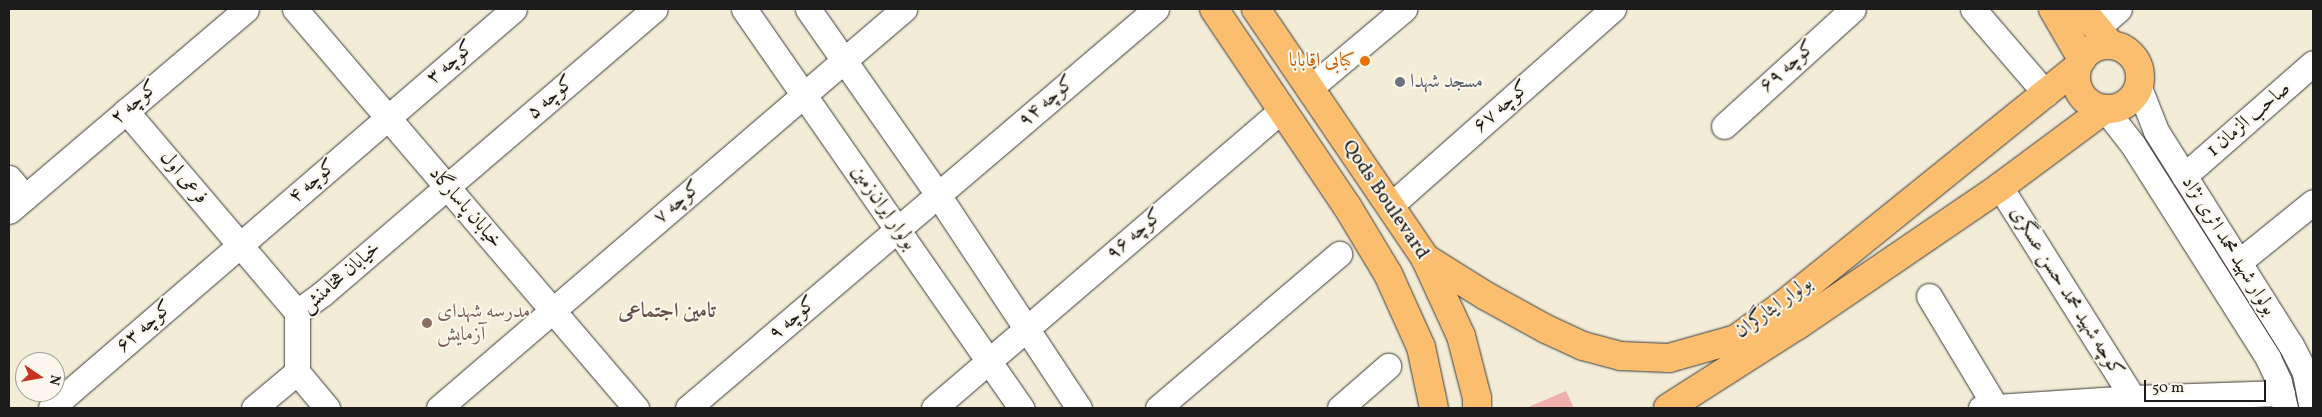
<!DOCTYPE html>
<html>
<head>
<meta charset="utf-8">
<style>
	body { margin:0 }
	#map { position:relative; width:2322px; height:417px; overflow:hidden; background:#f3edd8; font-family:Vollkorn,Amiri,serif }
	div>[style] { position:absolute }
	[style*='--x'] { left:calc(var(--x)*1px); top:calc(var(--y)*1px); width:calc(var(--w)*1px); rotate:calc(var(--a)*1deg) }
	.building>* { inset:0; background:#f1b0ac }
	.roads { filter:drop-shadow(0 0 1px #3c3b38) drop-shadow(0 0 1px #3c3b38) }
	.minor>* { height:25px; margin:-12.5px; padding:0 12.5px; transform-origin:12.5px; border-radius:12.5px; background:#fff }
	.major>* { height:28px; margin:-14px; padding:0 14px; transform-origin:14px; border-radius:14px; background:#fbbd6e }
	.major>.ring { margin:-14px; padding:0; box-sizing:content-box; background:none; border:28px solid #fbbd6e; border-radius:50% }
	.dots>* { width:14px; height:14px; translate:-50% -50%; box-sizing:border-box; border:2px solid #fbf7ec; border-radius:50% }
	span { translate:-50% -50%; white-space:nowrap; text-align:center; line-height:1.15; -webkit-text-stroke:4px #fbf7ec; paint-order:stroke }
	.food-label { font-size:20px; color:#c56008 }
	.right { translate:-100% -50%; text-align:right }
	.street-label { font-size:20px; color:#1c1c1c }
	.worship-label { font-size:20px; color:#5b616d }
	.left { translate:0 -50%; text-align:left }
	.education-label { font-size:20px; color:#785e54 }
	.neighbourhood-label { font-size:21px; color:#67504e; font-weight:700 }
	.frame { position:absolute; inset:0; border:10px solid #1c1c1c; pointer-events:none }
	.north { position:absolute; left:15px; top:352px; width:50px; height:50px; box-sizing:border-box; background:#fbf7ec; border:1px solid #a29f99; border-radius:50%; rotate:102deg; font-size:14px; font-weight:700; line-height:20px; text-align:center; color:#1c1c1c }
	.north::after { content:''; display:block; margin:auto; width:18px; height:22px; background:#c8321e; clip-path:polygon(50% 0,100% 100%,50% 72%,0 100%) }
	.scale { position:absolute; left:2144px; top:380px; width:122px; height:22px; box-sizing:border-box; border:2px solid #1c1c1c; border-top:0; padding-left:6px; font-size:15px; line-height:18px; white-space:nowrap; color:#1c1c1c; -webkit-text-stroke:4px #fbf7ec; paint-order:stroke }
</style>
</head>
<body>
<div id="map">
	<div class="building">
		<div style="clip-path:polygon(1566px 391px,1574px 408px,1526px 408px)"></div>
	</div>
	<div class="roads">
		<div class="minor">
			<div style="--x:295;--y:9;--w:525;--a:49.48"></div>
			<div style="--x:744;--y:9;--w:486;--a:55.2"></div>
			<div style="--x:808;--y:9;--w:227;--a:55"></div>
			<div style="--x:938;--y:195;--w:255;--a:56.5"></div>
			<div style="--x:1973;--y:9;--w:112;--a:49.3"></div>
			<div style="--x:2097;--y:28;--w:29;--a:-41"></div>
			<div style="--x:2138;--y:85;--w:49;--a:68.6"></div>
			<div style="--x:2156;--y:131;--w:253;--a:57.8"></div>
			<div style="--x:2291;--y:345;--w:31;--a:63"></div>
			<div style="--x:2305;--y:373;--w:36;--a:79"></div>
			<div style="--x:1310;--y:88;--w:123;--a:-40"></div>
			<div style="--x:2105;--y:109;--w:46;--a:52.1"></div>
			<div style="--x:2133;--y:145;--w:252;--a:57.6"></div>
			<div style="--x:2268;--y:358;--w:26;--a:65"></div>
			<div style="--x:2279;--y:382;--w:27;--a:77"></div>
			<div style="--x:126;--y:111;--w:264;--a:49.6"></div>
			<div style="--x:1724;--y:126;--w:174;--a:-42.2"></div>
			<div style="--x:2184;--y:176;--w:171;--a:-41.2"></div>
			<div style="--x:9;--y:178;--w:25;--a:50"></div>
			<div style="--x:2000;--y:187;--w:249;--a:57.8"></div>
			<div style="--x:1390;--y:206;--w:298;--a:-41.5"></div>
			<div style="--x:9;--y:211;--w:311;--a:-40.4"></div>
			<div style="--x:2239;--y:262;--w:95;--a:-39"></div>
			<div style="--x:1929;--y:296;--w:128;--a:59"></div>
			<div style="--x:297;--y:372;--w:47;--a:50.2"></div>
			<div style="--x:51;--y:408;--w:611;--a:-40.75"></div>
			<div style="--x:254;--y:408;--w:56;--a:-39.9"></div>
			<div style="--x:297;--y:372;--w:60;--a:-90"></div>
			<div style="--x:297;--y:312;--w:31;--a:-36"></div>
			<div style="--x:322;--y:294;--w:438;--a:-40.6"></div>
			<div style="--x:439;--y:408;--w:613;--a:-40.63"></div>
			<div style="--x:688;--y:408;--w:615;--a:-40.45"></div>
			<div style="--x:934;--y:408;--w:458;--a:-40.6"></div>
			<div style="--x:1158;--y:408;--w:238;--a:-40.4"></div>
			<div style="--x:1340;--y:408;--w:64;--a:-41.2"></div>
			<div style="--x:1981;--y:408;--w:152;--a:-3.8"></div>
			<div style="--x:2133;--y:398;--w:149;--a:-1.9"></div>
		</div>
		<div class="major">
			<div style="--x:1214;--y:9;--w:238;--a:56"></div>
			<div style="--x:1347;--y:206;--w:79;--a:58.9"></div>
			<div style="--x:1388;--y:274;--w:80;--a:65.7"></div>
			<div style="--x:1421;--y:347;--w:62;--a:78"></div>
			<div style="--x:1256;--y:9;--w:301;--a:55.8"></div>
			<div style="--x:1425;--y:258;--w:86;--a:65.2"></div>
			<div style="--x:1461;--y:336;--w:64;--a:75.5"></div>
			<div style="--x:1477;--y:398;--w:10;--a:90"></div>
			<div style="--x:2053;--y:9;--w:58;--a:59.9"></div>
			<div style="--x:2081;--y:9;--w:47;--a:50.2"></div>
			<div class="ring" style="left:2076px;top:45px;width:36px;height:36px"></div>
			<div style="--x:1425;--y:258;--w:72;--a:31.9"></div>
			<div style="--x:1486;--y:296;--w:68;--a:28.8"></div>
			<div style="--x:1546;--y:329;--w:41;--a:24.7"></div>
			<div style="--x:1583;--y:346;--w:39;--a:15"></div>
			<div style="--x:1621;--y:356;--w:48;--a:2.4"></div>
			<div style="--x:1669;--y:358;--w:70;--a:-15.8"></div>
			<div style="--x:1736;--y:339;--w:59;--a:-36.1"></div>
			<div style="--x:1784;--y:304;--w:376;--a:-38.9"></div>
			<div style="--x:1668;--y:408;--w:154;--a:-32.6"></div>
			<div style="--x:1798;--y:325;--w:245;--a:-34.3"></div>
			<div style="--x:2000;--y:187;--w:131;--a:-36.6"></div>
		</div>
	</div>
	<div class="dots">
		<div style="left:1365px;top:61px;background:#e8710a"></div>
		<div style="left:1400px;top:82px;background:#6b7280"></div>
		<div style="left:427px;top:323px;background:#8d6e63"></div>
	</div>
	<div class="food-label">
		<span class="right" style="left:1355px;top:61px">کبابی اقابابا</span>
	</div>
	<div class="street-label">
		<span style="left:451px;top:63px;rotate:-41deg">کوچه ۳</span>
		<span style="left:1788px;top:67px;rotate:-42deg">کوچه ۶۹</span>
		<span style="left:551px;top:98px;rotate:-41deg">کوچه ۵</span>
		<span style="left:1047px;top:102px;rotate:-41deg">کوچه ۹۴</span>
		<span style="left:135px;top:103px;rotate:-41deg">کوچه ۲</span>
		<span style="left:1502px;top:107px;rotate:-41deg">کوچه ۶۷</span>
		<span style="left:2249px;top:120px;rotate:-41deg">صاحب الزمان 1</span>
		<span style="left:183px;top:178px;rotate:50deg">فرعی اول</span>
		<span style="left:313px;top:182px;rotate:-41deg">کوچه ۴</span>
		<span style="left:1385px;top:200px;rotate:56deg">Qods Boulevard</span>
		<span style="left:678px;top:203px;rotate:-41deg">کوچه ۷</span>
		<span style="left:465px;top:208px;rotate:49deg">خیابان پاسارگاد</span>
		<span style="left:883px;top:208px;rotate:55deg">بولوار ایران‌زمین</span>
		<span style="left:1135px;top:235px;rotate:-41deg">کوچه ۹۶</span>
		<span style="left:2228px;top:246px;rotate:58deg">بولوار شهید محمد اثری نژاد</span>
		<span style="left:341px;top:278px;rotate:-41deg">خیابان هخامنش</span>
		<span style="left:2066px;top:292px;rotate:58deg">کوچه شهید محمد حسن عسگری</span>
		<span style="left:1774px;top:308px;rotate:-36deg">بولوار ایثارگران</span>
		<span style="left:793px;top:319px;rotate:-41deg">کوچه ۹</span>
		<span style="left:145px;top:327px;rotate:-41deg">کوچه ۶۳</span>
	</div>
	<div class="worship-label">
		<span class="left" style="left:1410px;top:82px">مسجد شهدا</span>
	</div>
	<div class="education-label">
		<span class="left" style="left:437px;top:324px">مدرسه شهدای<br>آزمایش</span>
	</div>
	<div class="neighbourhood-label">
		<span style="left:667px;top:312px">تامین اجتماعی</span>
	</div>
	<div class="frame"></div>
	<div class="north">N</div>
	<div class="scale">50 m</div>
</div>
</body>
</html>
